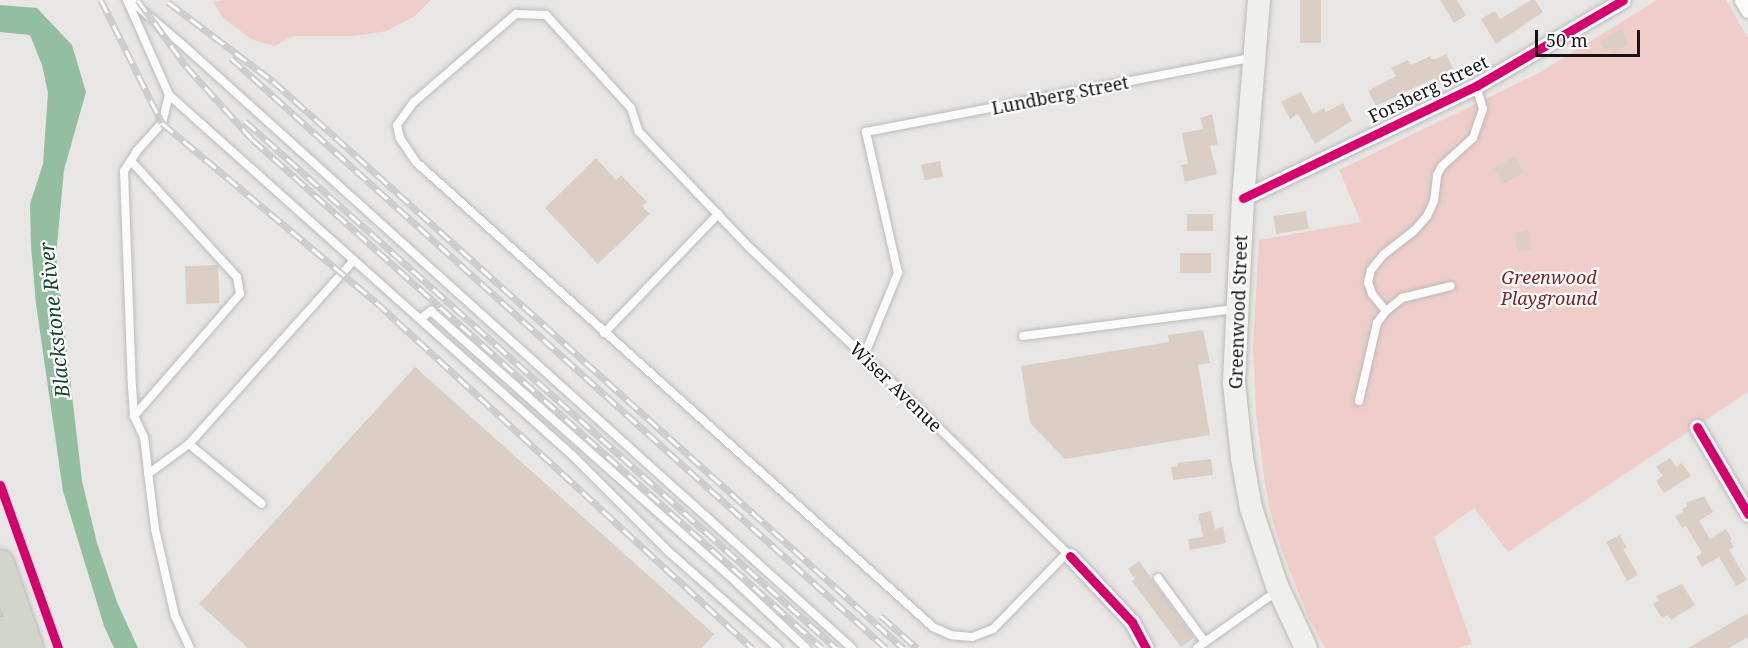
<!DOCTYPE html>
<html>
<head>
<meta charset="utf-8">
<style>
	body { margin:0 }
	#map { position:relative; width:1748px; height:648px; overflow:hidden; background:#e8e7e5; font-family:"Noto Serif",serif }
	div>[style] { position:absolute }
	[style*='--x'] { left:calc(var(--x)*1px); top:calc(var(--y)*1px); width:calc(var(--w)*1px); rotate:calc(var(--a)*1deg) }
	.green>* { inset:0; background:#efceca }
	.water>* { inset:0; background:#93bfa0 }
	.building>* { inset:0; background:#dbcfc5; transform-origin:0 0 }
	.roads { filter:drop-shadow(0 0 2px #bbbbba) drop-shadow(0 0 2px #bbbbba) }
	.lane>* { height:8px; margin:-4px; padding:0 4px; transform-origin:4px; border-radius:4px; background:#fcfbfb }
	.street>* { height:15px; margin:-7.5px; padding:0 7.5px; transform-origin:7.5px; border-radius:7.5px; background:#fcfbfb }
	.secondary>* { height:22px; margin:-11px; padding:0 11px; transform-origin:11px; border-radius:11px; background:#eff0ec }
	.highway>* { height:28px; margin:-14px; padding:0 14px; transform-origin:14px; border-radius:14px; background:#d2d5c9 }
	.rail>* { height:7px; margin-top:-3.5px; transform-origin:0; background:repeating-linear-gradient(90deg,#fff 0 14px,#cdcccc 0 28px); box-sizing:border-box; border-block:2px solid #cdcccc }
	.cycleway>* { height:9px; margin:-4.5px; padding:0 4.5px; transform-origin:4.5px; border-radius:4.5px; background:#d6006c }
	span { translate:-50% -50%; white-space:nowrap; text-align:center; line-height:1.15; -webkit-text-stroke:4.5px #fff; paint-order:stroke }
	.street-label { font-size:18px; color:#161514 }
	.park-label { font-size:18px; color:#7a2321; font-style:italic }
	.water-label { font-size:20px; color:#16472a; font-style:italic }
	.scale { position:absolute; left:1535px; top:30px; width:105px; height:27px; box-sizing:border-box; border:3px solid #161514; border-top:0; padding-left:8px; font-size:18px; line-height:21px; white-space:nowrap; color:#161514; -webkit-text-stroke:4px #fff; paint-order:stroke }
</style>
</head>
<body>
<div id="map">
	<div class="green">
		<div style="clip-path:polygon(224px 0,431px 0,415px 16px,387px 31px,353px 36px,293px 36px,274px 46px,251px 39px,223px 18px,213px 2px)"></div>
		<div style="clip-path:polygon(1657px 0,1726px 0,1748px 38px,1748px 392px,1508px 552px,1474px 508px,1434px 537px,1472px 644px,1459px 648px,1325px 648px,1307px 614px,1282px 551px,1269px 507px,1264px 477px,1256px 413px,1253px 348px,1259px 240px,1361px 222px,1339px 170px,1539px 73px)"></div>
	</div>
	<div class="water">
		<div style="clip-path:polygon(0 5px,37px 8px,72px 45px,86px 92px,64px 170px,56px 256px,82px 481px,97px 543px,117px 602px,138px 648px,114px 648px,104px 626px,63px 491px,36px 304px,31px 246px,30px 204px,43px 164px,48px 93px,42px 65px,30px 35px,0 32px)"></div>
	</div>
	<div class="building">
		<div style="left:1300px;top:0;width:21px;height:43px"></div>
		<div style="clip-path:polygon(1440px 0,1457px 0,1466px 15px,1454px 23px)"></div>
		<div style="clip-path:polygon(1531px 0,1535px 0,1543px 12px,1496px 44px,1481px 19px,1495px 11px,1500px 19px)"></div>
		<div style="clip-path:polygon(1622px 28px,1628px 45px,1614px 53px,1611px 49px,1605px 52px,1599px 42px)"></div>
		<div style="clip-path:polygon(1446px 54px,1456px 74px,1438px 84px,1435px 78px,1376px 106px,1368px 91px,1396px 76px,1391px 68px,1408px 60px,1411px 65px,1430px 56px,1431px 59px,1436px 59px)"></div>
		<div style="clip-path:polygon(1301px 92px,1313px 114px,1324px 108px,1326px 112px,1343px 103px,1352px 121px,1315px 144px,1298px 114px,1290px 119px,1281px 102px)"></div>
		<div style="clip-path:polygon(1212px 114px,1218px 145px,1210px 146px,1217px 174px,1185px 182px,1181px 165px,1188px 164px,1182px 133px,1203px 129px,1200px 118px)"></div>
		<div style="left:1515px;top:156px;width:19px;height:24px;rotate:62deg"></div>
		<div style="clip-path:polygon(596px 158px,616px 180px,621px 175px,647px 202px,642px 206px,650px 214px,598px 264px,545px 208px)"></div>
		<div style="left:940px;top:161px;width:16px;height:19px;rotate:79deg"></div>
		<div style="left:1306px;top:211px;width:18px;height:33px;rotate:81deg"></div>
		<div style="left:1187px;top:214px;width:26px;height:17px"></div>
		<div style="left:1528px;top:230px;width:20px;height:14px;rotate:79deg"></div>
		<div style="left:1180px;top:253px;width:31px;height:20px"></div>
		<div style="left:218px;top:265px;width:38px;height:33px;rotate:88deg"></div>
		<div style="clip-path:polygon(1203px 330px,1210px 363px,1198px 365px,1210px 435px,1065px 459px,1030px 423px,1021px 366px,1169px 342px,1168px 335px)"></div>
		<div style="clip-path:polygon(415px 367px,714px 634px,702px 648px,248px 648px,199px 604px)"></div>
		<div style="clip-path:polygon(1670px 458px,1676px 467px,1682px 463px,1691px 476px,1664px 493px,1656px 481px,1663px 476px,1656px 467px)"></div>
		<div style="clip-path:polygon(1211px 459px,1213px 475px,1173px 480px,1171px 467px,1178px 466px,1177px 463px)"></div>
		<div style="clip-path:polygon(1704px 496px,1713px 512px,1699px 521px,1710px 539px,1726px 529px,1732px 539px,1730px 540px,1734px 547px,1729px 550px,1747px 580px,1736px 586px,1719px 557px,1702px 567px,1696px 557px,1702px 553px,1686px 526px,1682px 528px,1675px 516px,1683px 512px,1682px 509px,1687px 506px,1686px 503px)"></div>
		<div style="clip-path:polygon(1211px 511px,1215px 529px,1223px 527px,1226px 543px,1190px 550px,1188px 539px,1203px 537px,1198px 514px)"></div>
		<div style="clip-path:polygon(1620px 535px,1627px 548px,1623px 549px,1638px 575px,1627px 581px,1606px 542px)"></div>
		<div style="clip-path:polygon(1139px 561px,1194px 638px,1181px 647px,1132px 581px,1135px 579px,1128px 569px)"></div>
		<div style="clip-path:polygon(1682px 584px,1695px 605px,1671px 620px,1668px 615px,1662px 618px,1653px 604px,1659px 600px,1656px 596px)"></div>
		<div style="clip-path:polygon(1748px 613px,1748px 637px,1729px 648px,1688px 648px)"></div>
	</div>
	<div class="roads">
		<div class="lane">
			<div style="--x:127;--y:0;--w:104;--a:66.1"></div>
			<div style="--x:169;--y:95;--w:540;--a:41.77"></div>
			<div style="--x:572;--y:455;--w:137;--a:45"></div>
			<div style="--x:669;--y:552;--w:145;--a:41.4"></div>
			<div style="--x:130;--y:0;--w:71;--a:40.4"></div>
			<div style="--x:184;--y:46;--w:899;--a:42.03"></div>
			<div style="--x:169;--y:95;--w:29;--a:104"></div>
			<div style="--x:162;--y:123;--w:38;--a:132"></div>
			<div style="--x:137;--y:151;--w:24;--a:123"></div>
			<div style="--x:124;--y:171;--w:216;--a:87.9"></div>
			<div style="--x:132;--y:387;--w:29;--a:86"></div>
			<div style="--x:134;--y:416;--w:23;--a:65"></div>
			<div style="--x:144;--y:437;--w:93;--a:83.2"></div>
			<div style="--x:155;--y:529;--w:89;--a:77.1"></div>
			<div style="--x:175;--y:616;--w:35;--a:65"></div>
			<div style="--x:131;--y:161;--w:157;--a:47.6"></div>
			<div style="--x:237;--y:277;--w:17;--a:80"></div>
			<div style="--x:240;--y:294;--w:162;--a:131"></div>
			<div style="--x:1386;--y:311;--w:22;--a:-129"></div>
			<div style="--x:1372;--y:294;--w:13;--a:-108"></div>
			<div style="--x:1368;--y:282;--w:12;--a:-76"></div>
			<div style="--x:1371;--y:270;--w:19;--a:-51"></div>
			<div style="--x:1383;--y:255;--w:39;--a:-38"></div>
			<div style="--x:1414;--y:231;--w:20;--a:-49"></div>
			<div style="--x:1427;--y:216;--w:17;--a:-65"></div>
			<div style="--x:1434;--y:201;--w:26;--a:-83"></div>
			<div style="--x:1437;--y:175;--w:10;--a:-61"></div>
			<div style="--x:1442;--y:166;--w:42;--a:-42.1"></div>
			<div style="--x:1473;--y:138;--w:31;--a:-71"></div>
			<div style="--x:1483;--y:109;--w:24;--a:-107"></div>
			<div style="--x:420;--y:319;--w:14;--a:-36"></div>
			<div style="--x:431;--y:311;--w:408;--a:41.6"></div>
			<div style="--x:736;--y:582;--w:96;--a:43.3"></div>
			<div style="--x:604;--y:333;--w:165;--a:-46.2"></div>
			<div style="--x:1023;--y:336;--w:213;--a:-7.3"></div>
			<div style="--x:864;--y:356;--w:90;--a:-67.7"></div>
			<div style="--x:898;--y:273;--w:145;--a:-102.8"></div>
			<div style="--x:866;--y:132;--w:393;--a:-10.9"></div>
			<div style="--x:1359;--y:401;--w:80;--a:-77"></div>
			<div style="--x:1377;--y:323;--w:15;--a:-53"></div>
			<div style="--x:1386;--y:311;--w:21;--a:-39"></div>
			<div style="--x:1402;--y:298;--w:50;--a:-13.8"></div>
			<div style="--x:189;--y:444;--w:94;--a:39.4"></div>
			<div style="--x:148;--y:474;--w:51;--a:-36.2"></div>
			<div style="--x:189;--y:444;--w:247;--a:-48.1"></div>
			<div style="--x:1067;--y:553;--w:106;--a:134.2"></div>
			<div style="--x:993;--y:629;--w:22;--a:159"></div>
			<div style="--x:972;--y:637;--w:21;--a:-175"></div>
			<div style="--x:951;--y:635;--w:20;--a:-156"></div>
			<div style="--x:933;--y:627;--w:695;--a:-138.03"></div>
			<div style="--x:416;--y:162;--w:29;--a:-124"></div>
			<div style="--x:400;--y:138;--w:13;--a:-103"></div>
			<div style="--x:397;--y:125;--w:29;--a:-54"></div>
			<div style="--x:414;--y:102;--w:135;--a:-40.8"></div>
			<div style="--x:516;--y:14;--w:30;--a:2"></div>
			<div style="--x:546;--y:15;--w:126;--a:47.6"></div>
			<div style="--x:631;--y:108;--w:25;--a:72"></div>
			<div style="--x:639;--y:132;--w:161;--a:46.3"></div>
			<div style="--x:750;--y:248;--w:209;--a:43.5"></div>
			<div style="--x:902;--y:392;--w:231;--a:44.3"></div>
			<div style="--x:1067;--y:553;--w:4;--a:45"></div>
			<div style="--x:1158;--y:578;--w:79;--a:53.7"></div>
			<div style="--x:1205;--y:642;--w:10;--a:143"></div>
			<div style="--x:1205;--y:642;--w:88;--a:-35.3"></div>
		</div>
		<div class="street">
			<div style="--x:1742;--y:0;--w:12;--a:59"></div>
			<div style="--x:1243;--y:198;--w:259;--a:-25.7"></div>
			<div style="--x:1476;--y:86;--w:170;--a:-30.3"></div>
			<div style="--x:1697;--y:427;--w:101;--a:59.6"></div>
			<div style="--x:1070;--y:556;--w:91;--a:46.8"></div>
			<div style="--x:1132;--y:622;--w:30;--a:62"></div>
		</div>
		<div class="secondary">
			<div style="--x:1259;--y:0;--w:199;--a:94.6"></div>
			<div style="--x:1243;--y:198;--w:185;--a:92.8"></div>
			<div style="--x:1234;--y:383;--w:75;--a:83.9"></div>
			<div style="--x:1242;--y:458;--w:51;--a:79.8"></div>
			<div style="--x:1251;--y:508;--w:82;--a:71.6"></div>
			<div style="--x:1277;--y:586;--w:68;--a:64.9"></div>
		</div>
		<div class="highway">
			<div style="--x:0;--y:564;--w:89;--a:71"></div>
			<div style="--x:0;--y:631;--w:18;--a:71"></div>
		</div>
	</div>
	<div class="rail">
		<div style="--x:101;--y:0;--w:137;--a:63.6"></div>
		<div style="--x:162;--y:123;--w:279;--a:39.9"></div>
		<div style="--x:376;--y:302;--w:511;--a:42.62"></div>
		<div style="--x:138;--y:0;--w:82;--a:54"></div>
		<div style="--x:186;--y:66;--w:98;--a:47.9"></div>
		<div style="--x:252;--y:139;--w:764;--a:41.76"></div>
		<div style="--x:168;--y:2;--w:131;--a:37"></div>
		<div style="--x:273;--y:81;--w:848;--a:41.99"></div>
		<div style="--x:231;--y:58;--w:882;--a:42.01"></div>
		<div style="--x:245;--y:121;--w:792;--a:41.72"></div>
		<div style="--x:881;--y:616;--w:48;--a:41.6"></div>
	</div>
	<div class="cycleway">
		<div style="--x:1243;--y:198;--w:259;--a:-25.7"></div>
		<div style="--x:1476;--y:86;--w:170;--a:-30.3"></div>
		<div style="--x:1697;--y:427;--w:101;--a:59.6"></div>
		<div style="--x:0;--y:485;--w:173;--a:70.4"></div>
		<div style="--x:1070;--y:556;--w:91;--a:46.8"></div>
		<div style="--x:1132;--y:622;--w:30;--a:62"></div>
	</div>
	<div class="street-label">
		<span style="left:1428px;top:89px;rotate:-26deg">Forsberg Street</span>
		<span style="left:1060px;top:95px;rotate:-11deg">Lundberg Street</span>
		<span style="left:1238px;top:312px;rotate:-88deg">Greenwood Street</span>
		<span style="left:896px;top:387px;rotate:44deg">Wiser Avenue</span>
	</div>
	<div class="park-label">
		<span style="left:1549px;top:288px">Greenwood<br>Playground</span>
	</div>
	<div class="water-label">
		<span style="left:54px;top:320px;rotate:-96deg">Blackstone River</span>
	</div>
	<div class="scale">50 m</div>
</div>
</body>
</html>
